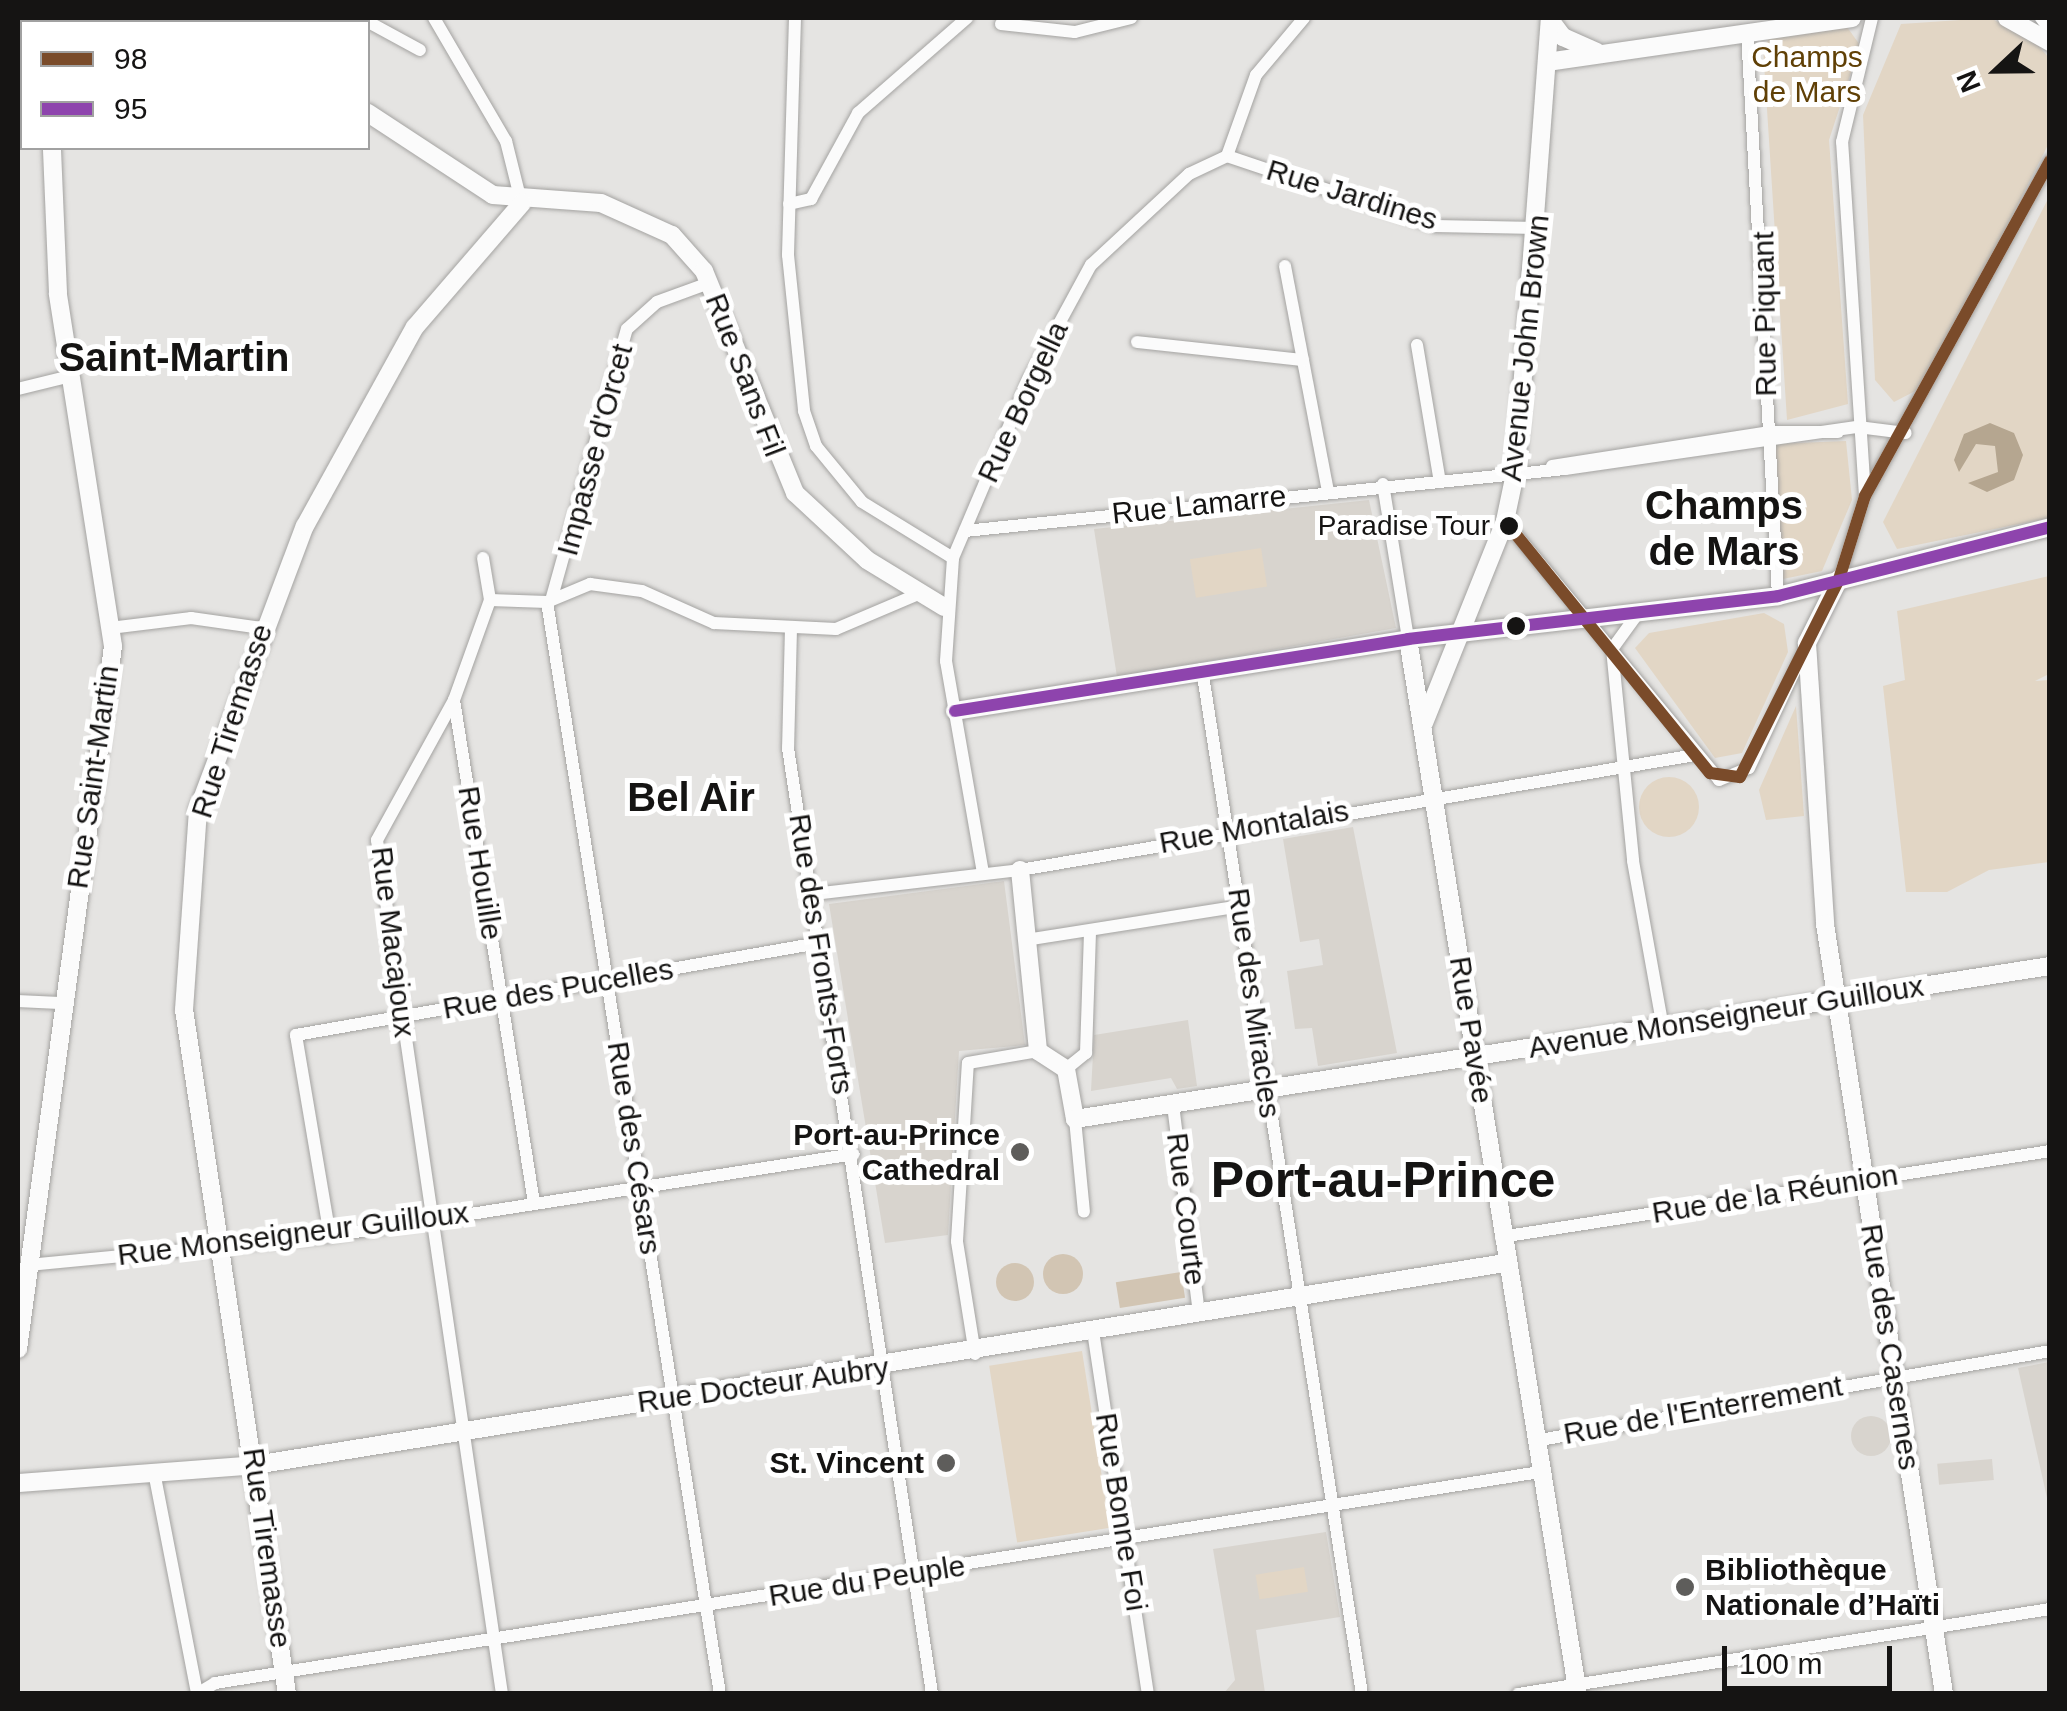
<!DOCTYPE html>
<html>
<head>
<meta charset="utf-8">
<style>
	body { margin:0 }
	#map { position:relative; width:2067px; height:1711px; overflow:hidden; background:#e5e4e2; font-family:Arial,sans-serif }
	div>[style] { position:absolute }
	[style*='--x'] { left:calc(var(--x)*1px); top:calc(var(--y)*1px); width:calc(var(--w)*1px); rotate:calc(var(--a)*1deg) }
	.built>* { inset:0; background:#d8d4ce; transform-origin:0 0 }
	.round { border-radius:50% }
	.green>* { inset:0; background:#e2d6c5; transform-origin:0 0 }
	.forest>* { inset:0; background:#d2c5b3; transform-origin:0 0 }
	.water>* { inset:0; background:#b5a690 }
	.roads { filter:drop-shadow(0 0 2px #a4a3a1) drop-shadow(0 0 2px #a4a3a1) }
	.street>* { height:12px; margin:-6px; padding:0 6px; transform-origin:6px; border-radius:6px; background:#fbfbfb }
	.secondary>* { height:18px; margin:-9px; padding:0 9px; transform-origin:9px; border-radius:9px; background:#fbfbfb }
	.bus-1>* { height:12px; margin:-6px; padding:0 6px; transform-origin:6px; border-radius:6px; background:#7a4b2a }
	.bus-2>* { height:12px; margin:-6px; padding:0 6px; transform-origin:6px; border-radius:6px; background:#8e44ad }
	.dots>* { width:28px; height:28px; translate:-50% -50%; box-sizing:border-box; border:5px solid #fff; border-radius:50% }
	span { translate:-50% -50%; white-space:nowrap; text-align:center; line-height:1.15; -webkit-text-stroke:10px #fff; paint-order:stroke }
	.bus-label { font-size:28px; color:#151413 }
	.right { translate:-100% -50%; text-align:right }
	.park-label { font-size:30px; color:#604006 }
	.street-label { font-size:30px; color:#151413 }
	.poi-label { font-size:30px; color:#151413; font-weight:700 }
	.left { translate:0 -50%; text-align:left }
	.district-label { font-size:40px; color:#151413; font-weight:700 }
	.town-label { font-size:50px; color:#151413; font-weight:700 }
	.frame { position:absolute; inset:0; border:20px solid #151413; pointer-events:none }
	.legend { position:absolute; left:20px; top:20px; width:350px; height:130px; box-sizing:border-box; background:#fff; border:2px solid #a1a1a1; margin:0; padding:12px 18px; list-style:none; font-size:30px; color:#151413 }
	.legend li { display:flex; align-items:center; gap:20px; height:50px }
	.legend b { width:50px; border:2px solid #a1a1a1 }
	.north { position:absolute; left:1947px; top:20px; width:100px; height:100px; -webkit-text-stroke:8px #fff; paint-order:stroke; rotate:248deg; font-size:28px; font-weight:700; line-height:40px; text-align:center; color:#151413 }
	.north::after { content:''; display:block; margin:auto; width:35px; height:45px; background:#151413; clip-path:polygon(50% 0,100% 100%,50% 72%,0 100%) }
	.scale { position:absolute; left:1722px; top:1646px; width:170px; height:45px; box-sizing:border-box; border:5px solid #151413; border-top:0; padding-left:12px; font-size:30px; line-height:35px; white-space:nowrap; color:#151413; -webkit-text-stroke:8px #fff; paint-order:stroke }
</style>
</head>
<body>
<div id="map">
	<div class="built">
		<div style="clip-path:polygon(1369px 500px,1396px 628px,1117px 677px,1094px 529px)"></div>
		<div style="clip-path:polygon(1353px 827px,1397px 1053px,1318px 1066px,1312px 1028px,1295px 1029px,1287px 971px,1323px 965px,1319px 939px,1300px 942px,1283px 839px)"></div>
		<div style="clip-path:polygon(1004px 881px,1025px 1045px,959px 1051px,948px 1235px,885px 1243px,829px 904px)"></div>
		<div style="clip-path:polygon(1188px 1020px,1197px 1086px,1177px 1089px,1171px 1078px,1091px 1091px,1094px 1035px)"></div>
		<div style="clip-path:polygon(2049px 1362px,2049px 1507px,2018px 1368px)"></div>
		<div class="round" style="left:1851px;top:1416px;width:40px;height:40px"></div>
		<div style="left:1992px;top:1459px;width:21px;height:55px;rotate:85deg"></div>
		<div style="clip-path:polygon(1326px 1532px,1340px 1617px,1256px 1630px,1265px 1693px,1224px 1693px,1235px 1680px,1213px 1549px)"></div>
	</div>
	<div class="green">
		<div style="clip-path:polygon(1990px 18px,2031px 37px,2049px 58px,2050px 141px,1925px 386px,1894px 402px,1875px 380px,1863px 115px,1901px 24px)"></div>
		<div style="clip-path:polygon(1847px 27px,1860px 45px,1829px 140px,1848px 404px,1787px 420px,1763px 47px,1771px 36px)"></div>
		<div style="clip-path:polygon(2049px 197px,2049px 518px,1897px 549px,1883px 522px)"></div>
		<div style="clip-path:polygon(1846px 441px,1852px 500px,1822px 571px,1773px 581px,1772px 444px)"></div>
		<div style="left:1261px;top:548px;width:39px;height:72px;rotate:81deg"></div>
		<div style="clip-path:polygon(2049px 576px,2049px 674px,2035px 681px,2049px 680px,2049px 862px,1989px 870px,1947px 892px,1906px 892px,1883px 686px,1905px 680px,1897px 611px)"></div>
		<div style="clip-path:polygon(1764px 613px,1784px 624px,1788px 652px,1742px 753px,1715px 758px,1635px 648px,1649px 633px)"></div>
		<div style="clip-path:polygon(1796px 706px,1804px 816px,1766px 820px,1759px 790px)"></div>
		<div class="round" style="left:1639px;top:777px;width:60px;height:60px"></div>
		<div style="left:1082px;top:1351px;width:179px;height:94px;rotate:81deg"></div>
		<div style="left:1304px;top:1567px;width:25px;height:49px;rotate:81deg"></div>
	</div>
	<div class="forest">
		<div class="round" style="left:1043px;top:1254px;width:40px;height:40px"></div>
		<div class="round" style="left:996px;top:1263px;width:38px;height:38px"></div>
		<div style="left:1181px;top:1272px;width:26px;height:66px;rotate:81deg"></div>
	</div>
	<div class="water">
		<div style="clip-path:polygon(1990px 423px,2014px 433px,2023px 455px,2014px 480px,1987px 492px,1968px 483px,1998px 472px,1995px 446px,1976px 444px,1959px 472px,1954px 460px,1964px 434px)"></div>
	</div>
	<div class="roads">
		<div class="street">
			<div style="--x:361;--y:18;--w:67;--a:28.5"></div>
			<div style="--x:434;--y:18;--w:143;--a:59.7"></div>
			<div style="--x:506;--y:141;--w:62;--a:76"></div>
			<div style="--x:795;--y:18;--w:237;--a:91.7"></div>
			<div style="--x:788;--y:255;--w:157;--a:84.1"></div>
			<div style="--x:804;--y:411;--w:37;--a:71"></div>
			<div style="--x:816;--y:446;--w:72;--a:50.6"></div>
			<div style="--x:862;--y:502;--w:107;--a:31.6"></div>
			<div style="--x:2041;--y:18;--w:15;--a:53"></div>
			<div style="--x:178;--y:22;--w:5;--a:-53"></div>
			<div style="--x:298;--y:22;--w:5;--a:-53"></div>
			<div style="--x:1001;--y:24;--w:74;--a:6.2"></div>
			<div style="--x:1075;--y:32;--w:58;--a:-14"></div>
			<div style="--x:1747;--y:32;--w:565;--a:86.85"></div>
			<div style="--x:18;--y:86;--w:4;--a:0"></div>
			<div style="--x:1227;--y:156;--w:219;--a:18.6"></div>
			<div style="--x:1435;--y:226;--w:102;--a:1.1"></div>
			<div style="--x:789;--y:204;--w:23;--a:-13"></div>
			<div style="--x:811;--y:199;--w:98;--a:-61.3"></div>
			<div style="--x:858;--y:113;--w:145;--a:-41.1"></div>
			<div style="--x:1285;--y:266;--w:229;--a:79.2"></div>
			<div style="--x:1137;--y:342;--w:167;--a:6.2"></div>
			<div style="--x:1417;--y:345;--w:134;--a:80.5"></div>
			<div style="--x:18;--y:389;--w:55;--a:-13.8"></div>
			<div style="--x:1552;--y:466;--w:219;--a:-8.9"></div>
			<div style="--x:1768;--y:432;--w:70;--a:0"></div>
			<div style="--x:1383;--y:484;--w:157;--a:80.8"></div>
			<div style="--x:1865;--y:496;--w:355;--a:-93.7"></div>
			<div style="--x:1842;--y:142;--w:128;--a:-76.4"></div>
			<div style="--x:1505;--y:521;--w:336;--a:50.4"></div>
			<div style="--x:1719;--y:780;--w:32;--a:-22"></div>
			<div style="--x:1749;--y:768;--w:137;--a:-64.9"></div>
			<div style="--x:965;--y:531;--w:603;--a:-5.9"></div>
			<div style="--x:1565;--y:469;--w:296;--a:-8.2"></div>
			<div style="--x:1858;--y:427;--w:48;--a:7.1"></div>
			<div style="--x:483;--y:558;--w:43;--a:80.5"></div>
			<div style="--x:1839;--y:579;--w:87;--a:-72.6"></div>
			<div style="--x:1865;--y:496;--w:383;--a:-61.1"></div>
			<div style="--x:552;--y:597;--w:278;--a:-74.4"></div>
			<div style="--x:627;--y:329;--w:40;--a:-42"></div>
			<div style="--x:657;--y:302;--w:55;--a:-20.1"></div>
			<div style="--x:547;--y:602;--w:1106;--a:81"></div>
			<div style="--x:1636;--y:616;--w:41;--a:126"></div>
			<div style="--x:1612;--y:649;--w:213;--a:84.3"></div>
			<div style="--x:1633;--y:861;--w:170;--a:79.8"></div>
			<div style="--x:110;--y:628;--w:82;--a:-7"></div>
			<div style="--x:191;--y:618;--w:71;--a:8.1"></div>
			<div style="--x:791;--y:628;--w:120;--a:91.4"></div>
			<div style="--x:788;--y:748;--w:957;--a:81.34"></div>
			<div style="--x:1202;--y:669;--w:1037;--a:81.13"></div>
			<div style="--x:454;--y:700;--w:509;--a:80.96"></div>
			<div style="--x:983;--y:873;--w:215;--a:-99.9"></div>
			<div style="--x:946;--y:661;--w:103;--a:-86.1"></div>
			<div style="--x:953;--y:558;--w:194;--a:-67"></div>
			<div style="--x:1029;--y:379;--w:130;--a:-61.5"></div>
			<div style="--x:1091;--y:265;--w:134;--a:-42.9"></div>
			<div style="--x:1189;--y:174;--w:42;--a:-25.3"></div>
			<div style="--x:1227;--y:156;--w:86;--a:-70.3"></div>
			<div style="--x:1256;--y:75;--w:75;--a:-49.9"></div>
			<div style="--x:813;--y:894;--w:208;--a:-6.6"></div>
			<div style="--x:1020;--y:870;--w:685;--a:-9.67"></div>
			<div style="--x:1026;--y:940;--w:218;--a:-9"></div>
			<div style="--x:18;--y:1001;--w:41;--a:2.8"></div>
			<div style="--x:1066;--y:1069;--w:26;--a:-39"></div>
			<div style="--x:1086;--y:1053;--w:121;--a:-88.1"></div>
			<div style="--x:1173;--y:1105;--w:211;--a:82.9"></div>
			<div style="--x:1075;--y:1119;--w:93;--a:84.5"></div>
			<div style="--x:330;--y:1236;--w:204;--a:-99.6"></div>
			<div style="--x:296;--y:1035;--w:531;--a:-9.98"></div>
			<div style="--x:1501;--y:1237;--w:556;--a:-8.9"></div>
			<div style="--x:29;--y:1265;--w:302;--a:-5.5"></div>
			<div style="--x:330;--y:1236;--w:530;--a:-8.89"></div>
			<div style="--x:1093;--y:1331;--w:367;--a:81.4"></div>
			<div style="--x:975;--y:1354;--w:114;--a:-99.1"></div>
			<div style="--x:957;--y:1241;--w:178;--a:-86.5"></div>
			<div style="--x:968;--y:1063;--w:71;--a:-9.7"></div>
			<div style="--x:1534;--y:1441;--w:524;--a:-9.89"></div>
			<div style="--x:155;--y:1477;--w:221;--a:79"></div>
			<div style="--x:197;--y:1694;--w:21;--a:-31"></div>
			<div style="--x:215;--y:1683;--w:1341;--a:-9.05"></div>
			<div style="--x:502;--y:1694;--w:863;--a:-98.33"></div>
			<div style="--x:377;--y:840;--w:160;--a:-61.2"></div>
			<div style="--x:454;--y:700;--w:106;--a:-70.2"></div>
			<div style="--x:490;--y:600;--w:57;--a:2"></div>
			<div style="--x:547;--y:602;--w:47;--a:-22.7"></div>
			<div style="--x:590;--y:584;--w:52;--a:7.7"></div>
			<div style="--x:642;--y:591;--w:79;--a:24"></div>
			<div style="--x:714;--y:623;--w:122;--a:2.8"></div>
			<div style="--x:836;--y:629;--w:92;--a:-23"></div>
			<div style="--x:1518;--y:1694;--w:539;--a:-9.08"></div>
		</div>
		<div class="secondary">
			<div style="--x:207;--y:18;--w:9;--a:27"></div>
			<div style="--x:2007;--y:18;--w:49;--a:29.2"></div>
			<div style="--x:1550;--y:20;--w:21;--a:53"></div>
			<div style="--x:1563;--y:37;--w:37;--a:24"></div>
			<div style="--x:52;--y:22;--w:4;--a:-90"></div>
			<div style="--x:1547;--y:62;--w:308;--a:-8.2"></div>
			<div style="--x:368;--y:113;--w:149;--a:33.3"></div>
			<div style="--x:493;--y:195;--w:108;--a:4.2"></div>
			<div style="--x:601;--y:203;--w:78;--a:24.3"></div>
			<div style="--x:672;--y:235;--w:48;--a:48.4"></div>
			<div style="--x:704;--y:271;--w:240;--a:67.7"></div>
			<div style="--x:795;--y:493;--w:98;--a:42.9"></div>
			<div style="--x:867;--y:560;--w:90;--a:31.4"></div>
			<div style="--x:1839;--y:579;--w:72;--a:116.6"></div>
			<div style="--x:1807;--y:643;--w:282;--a:86.3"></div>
			<div style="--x:1825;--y:924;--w:779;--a:81.21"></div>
			<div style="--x:1408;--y:639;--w:1069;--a:80.85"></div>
			<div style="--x:955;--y:711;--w:459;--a:-9"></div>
			<div style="--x:1408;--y:639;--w:372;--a:-6.6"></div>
			<div style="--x:1778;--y:596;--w:281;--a:-14.2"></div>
			<div style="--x:1424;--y:723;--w:218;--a:-68.1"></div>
			<div style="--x:1505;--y:521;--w:53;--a:-78.1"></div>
			<div style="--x:1516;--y:469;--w:452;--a:-85.7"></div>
			<div style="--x:1020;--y:870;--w:182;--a:84.3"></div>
			<div style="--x:1038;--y:1051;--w:33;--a:33"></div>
			<div style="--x:1066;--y:1069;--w:51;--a:79.8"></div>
			<div style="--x:1075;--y:1119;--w:987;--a:-8.92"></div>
			<div style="--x:18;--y:1349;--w:709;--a:-82.3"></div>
			<div style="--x:113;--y:646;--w:357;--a:-98.9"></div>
			<div style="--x:58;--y:293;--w:145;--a:-92.4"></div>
			<div style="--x:18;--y:1483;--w:238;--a:-4.3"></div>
			<div style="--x:255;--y:1465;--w:1266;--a:-9.18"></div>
			<div style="--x:287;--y:1694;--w:692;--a:-98.56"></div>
			<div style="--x:184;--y:1010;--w:200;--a:-86"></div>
			<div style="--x:198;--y:810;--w:303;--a:-69.4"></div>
			<div style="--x:305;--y:526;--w:227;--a:-61.1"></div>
			<div style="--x:415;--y:327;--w:164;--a:-49.2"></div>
		</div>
	</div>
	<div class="bus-1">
		<div style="--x:1505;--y:521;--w:325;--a:50.9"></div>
		<div style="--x:1710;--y:773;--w:30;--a:8"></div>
		<div style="--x:1740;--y:777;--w:221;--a:-63.4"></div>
		<div style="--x:1839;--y:579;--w:87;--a:-72.6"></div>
		<div style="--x:1865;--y:496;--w:383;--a:-61.1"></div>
	</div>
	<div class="bus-2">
		<div style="--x:955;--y:711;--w:459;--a:-9"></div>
		<div style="--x:1408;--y:639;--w:372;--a:-6.6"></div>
		<div style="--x:1778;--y:596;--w:281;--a:-14.2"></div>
	</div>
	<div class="dots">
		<div style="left:1509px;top:526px;background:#151413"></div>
		<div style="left:1516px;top:626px;background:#151413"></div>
		<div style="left:1020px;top:1152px;background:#5e5d5b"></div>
		<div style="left:946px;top:1463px;background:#5e5d5b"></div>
		<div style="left:1685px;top:1587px;background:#5e5d5b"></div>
	</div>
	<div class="bus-label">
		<span class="right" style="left:1490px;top:526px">Paradise Tour</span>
	</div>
	<div class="park-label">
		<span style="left:1807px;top:74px">Champs<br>de Mars</span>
	</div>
	<div class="street-label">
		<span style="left:1352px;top:195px;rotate:17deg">Rue Jardines</span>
		<span style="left:1765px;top:314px;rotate:-91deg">Rue Piquant</span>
		<span style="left:1525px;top:348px;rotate:-84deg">Avenue John Brown</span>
		<span style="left:745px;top:375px;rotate:69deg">Rue Sans Fil</span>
		<span style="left:1023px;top:402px;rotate:-65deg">Rue Borgella</span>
		<span style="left:595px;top:450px;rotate:-75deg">Impasse d'Orcet</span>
		<span style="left:1199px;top:505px;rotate:-6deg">Rue Lamarre</span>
		<span style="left:232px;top:721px;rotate:-72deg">Rue Tiremasse</span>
		<span style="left:93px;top:777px;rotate:-82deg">Rue Saint-Martin</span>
		<span style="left:1254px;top:827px;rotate:-10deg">Rue Montalais</span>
		<span style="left:480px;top:863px;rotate:81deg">Rue Houille</span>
		<span style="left:393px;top:942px;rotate:83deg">Rue Macajoux</span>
		<span style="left:821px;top:954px;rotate:81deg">Rue des Fronts-Forts</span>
		<span style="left:558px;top:989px;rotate:-10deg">Rue des Pucelles</span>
		<span style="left:1254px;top:1003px;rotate:82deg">Rue des Miracles</span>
		<span style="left:1726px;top:1017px;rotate:-9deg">Avenue Monseigneur Guilloux</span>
		<span style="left:1471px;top:1030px;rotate:81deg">Rue Pavée</span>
		<span style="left:634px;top:1148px;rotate:81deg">Rue des Césars</span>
		<span style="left:1775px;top:1194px;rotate:-9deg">Rue de la Réunion</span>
		<span style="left:1186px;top:1209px;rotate:83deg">Rue Courte</span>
		<span style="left:293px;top:1234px;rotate:-7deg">Rue Monseigneur Guilloux</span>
		<span style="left:1890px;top:1347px;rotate:81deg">Rue des Casernes</span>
		<span style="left:763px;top:1385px;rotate:-8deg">Rue Docteur Aubry</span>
		<span style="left:1703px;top:1410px;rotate:-10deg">Rue de l'Enterrement</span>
		<span style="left:1121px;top:1512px;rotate:81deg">Rue Bonne Foi</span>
		<span style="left:267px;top:1548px;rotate:82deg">Rue Tiremasse</span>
		<span style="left:867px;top:1581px;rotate:-9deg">Rue du Peuple</span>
	</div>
	<div class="poi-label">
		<span class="right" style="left:1000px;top:1152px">Port-au-Prince<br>Cathedral</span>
		<span class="right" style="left:924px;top:1463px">St. Vincent</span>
		<span class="left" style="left:1705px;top:1587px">Bibliothèque<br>Nationale d’Haïti</span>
	</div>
	<div class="district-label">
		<span style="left:174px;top:357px">Saint-Martin</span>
		<span style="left:1724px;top:528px">Champs<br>de Mars</span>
		<span style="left:691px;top:797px">Bel Air</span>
	</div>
	<div class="town-label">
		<span style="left:1383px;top:1181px">Port-au-Prince</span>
	</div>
	<div class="frame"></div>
	<ul class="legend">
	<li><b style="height:12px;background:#7a4b2a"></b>98</li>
	<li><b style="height:12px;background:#8e44ad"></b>95</li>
	</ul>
	<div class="north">N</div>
	<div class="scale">100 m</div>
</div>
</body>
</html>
